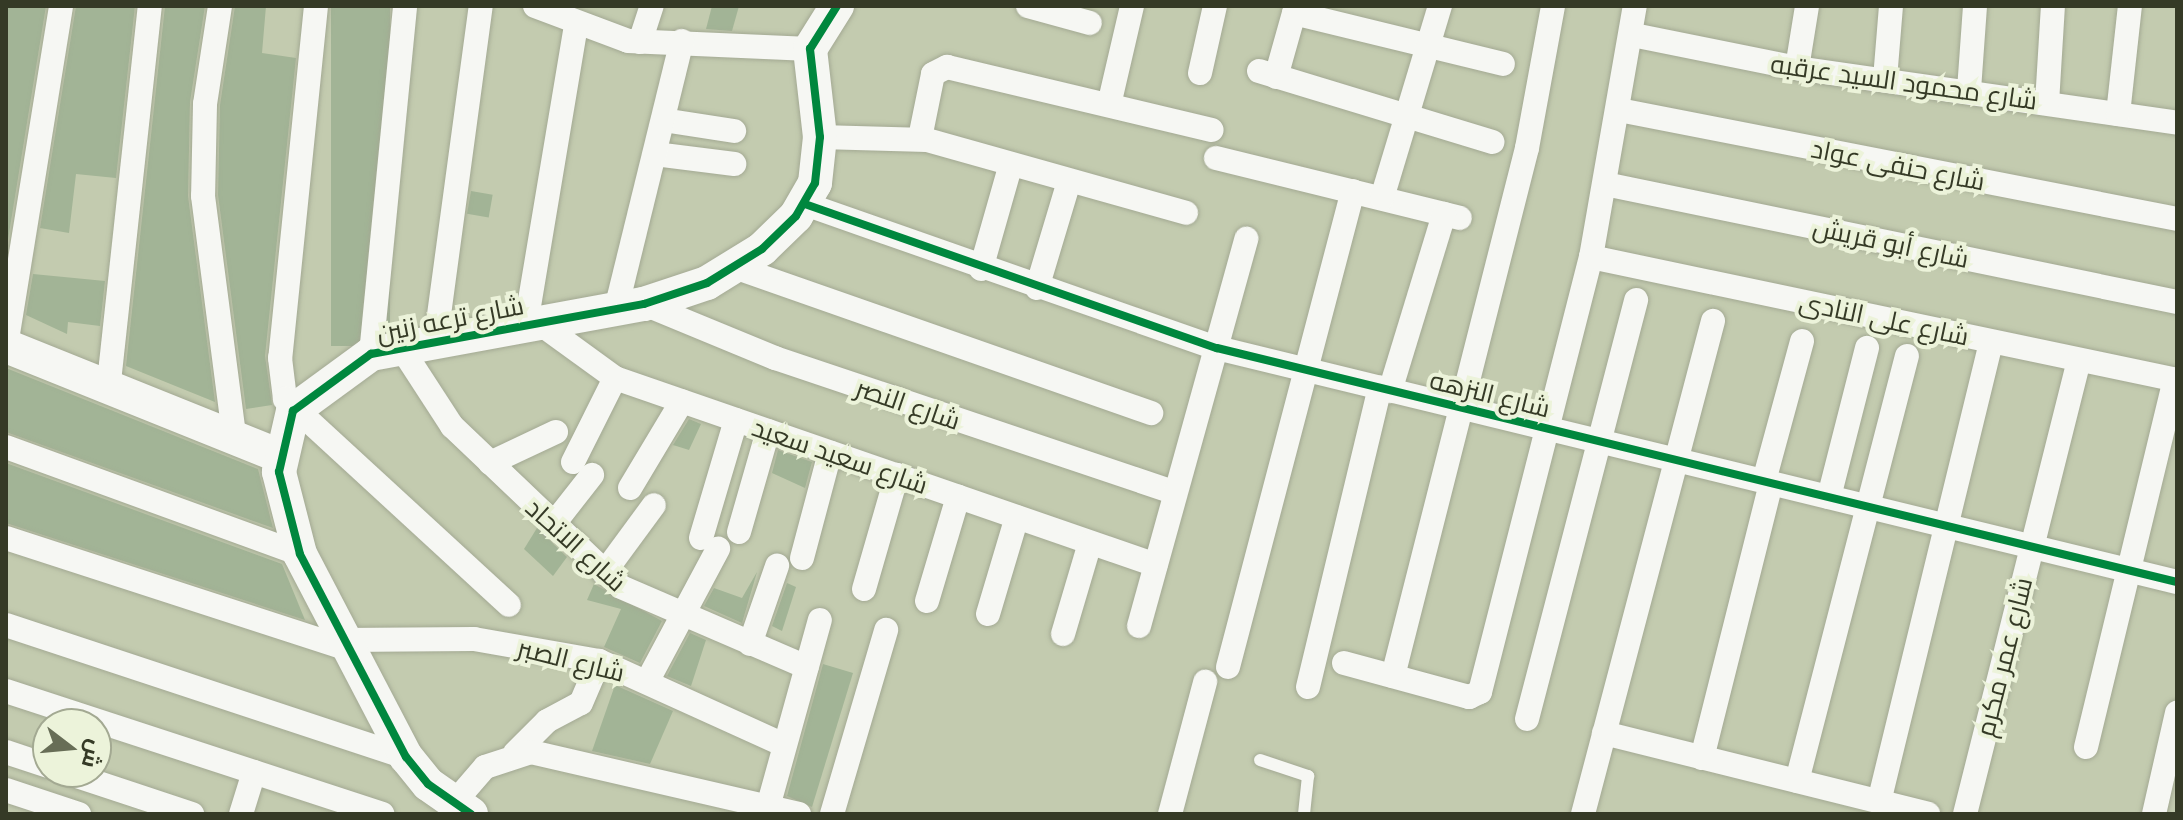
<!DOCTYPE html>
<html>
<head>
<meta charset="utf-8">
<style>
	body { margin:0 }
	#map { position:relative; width:2183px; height:820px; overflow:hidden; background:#c3cbaf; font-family:Quicksand,Cairo,sans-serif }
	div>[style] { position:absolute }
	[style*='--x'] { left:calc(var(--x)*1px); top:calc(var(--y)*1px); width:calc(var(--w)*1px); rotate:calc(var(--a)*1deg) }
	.building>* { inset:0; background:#a2b496; transform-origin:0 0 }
	.roads { filter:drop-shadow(0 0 2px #a3a993) drop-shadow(0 0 2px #a3a993) }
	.lane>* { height:12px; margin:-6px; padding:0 6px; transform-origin:6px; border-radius:6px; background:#f6f7f3 }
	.street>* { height:24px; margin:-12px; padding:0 12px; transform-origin:12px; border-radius:12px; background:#f6f7f3 }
	.secondary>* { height:34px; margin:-17px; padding:0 17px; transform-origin:17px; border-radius:17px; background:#f6f7f3 }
	.cycleway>* { height:8px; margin:-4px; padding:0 4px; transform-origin:4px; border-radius:4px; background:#00873e }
	span { translate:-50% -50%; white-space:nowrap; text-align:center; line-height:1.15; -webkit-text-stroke:8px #ecf3da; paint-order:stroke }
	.street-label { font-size:26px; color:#353a26 }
	.frame { position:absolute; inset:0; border:8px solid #353a26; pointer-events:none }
	.north { position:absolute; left:32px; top:708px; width:80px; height:80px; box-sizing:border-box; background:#ecf3da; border:2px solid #a3a992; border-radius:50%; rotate:106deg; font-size:22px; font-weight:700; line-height:32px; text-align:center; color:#353a26 }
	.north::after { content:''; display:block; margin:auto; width:28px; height:36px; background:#676d56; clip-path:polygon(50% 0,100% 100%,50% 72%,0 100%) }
</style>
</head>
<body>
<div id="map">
	<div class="building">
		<div style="clip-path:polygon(6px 6px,46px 6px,6px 252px)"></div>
		<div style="clip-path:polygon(76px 6px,135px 6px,116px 178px,76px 174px,69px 233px,40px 228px)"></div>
		<div style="clip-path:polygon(165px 6px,205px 6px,190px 102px,188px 196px,215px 402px,126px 366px)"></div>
		<div style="clip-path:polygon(235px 6px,266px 6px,262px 53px,296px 58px,265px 356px,272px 405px,246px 409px,218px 195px,220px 105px)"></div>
		<div style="left:331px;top:6px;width:59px;height:340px"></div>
		<div style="clip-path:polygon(712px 6px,739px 6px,732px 31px,706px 29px)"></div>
		<div style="left:471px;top:191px;width:22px;height:23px;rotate:10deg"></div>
		<div style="clip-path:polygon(33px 274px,105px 281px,100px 326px,68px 322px,67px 334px,26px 315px)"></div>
		<div style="clip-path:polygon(6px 368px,258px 469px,273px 528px,6px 432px)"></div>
		<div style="clip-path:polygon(689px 419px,701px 424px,689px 450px,673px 445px)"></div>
		<div style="clip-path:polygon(778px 450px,812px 462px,805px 488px,772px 473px)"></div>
		<div style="clip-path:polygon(6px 463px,282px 564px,305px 620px,6px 523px)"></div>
		<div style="clip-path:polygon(537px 528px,567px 557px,553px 576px,524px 549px)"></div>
		<div style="clip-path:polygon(757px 572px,742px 623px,704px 606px,714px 588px,742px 598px)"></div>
		<div style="clip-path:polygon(787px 583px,796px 587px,782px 631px,772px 626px)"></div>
		<div style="clip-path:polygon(594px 584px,662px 621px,640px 663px,604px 647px,621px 609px,587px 600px)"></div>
		<div style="clip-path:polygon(690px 633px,706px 640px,691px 686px,667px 676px)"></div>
		<div style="clip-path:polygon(823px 664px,853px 673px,812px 807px,787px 796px)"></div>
		<div style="clip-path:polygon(615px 685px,673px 711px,650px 764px,592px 751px)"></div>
	</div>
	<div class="roads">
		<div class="lane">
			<div style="--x:1260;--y:760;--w:51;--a:18.4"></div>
			<div style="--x:1308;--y:776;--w:38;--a:96"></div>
		</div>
		<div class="street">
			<div style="--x:220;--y:6;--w:99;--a:98.7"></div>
			<div style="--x:205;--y:104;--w:92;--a:91.2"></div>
			<div style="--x:203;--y:196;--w:247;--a:82.6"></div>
			<div style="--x:316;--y:6;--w:354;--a:95.8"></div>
			<div style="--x:280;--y:358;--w:41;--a:83"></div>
			<div style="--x:285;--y:399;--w:304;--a:42.6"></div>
			<div style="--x:535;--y:6;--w:99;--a:20.6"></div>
			<div style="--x:628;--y:41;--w:182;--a:2.5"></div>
			<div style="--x:1028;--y:6;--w:64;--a:15.3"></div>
			<div style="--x:1294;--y:13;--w:215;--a:13.7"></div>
			<div style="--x:1633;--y:35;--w:167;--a:11.4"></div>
			<div style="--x:1797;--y:68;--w:384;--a:8.2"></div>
			<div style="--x:640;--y:42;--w:38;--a:-72"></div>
			<div style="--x:1797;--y:68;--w:63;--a:-80.8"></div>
			<div style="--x:1259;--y:71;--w:244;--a:16.9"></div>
			<div style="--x:1200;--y:73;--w:69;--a:-77.4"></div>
			<div style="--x:1276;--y:77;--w:74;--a:-74.3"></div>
			<div style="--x:1885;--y:79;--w:73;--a:-85.3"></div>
			<div style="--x:1969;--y:90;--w:84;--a:-85.9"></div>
			<div style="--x:2047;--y:103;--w:97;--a:-86.5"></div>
			<div style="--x:1109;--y:105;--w:102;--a:-76.9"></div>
			<div style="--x:1619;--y:110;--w:569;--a:11.05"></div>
			<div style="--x:2118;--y:114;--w:109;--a:-83.7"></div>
			<div style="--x:663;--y:120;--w:72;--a:8.8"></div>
			<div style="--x:820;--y:137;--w:107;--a:1.6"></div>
			<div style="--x:927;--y:140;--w:269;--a:15.7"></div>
			<div style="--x:920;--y:138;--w:65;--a:-78.5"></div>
			<div style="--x:933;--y:74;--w:16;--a:-27"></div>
			<div style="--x:947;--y:67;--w:272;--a:13.4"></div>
			<div style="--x:655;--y:154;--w:80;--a:7.2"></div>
			<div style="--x:1216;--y:158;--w:251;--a:13.8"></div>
			<div style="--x:1605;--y:184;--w:584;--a:11.66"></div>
			<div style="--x:1382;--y:198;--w:201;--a:-73.2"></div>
			<div style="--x:805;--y:204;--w:436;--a:19.3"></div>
			<div style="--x:1217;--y:348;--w:988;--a:13.7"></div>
			<div style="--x:1591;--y:257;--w:599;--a:11.85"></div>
			<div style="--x:737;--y:268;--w:439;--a:19.3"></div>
			<div style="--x:981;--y:269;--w:109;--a:-74.1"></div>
			<div style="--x:1037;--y:288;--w:112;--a:-73.3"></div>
			<div style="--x:644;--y:304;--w:142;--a:22.4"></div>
			<div style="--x:775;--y:358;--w:422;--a:18.6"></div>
			<div style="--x:616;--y:309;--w:276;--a:-76.2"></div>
			<div style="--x:538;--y:322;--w:95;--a:36"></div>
			<div style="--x:615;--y:378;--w:572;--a:19.07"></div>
			<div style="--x:526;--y:324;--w:302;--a:-80.5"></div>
			<div style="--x:436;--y:337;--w:334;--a:-82.3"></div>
			<div style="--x:6;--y:346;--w:344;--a:-80.8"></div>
			<div style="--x:402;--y:349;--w:92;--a:57"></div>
			<div style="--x:452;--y:426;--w:233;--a:43.6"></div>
			<div style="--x:621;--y:587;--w:202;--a:23.3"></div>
			<div style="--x:371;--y:354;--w:350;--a:-84.4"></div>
			<div style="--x:108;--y:391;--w:387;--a:-83.8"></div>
			<div style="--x:1390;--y:391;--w:185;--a:-73"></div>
			<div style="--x:6;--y:447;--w:313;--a:20"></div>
			<div style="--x:573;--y:462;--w:94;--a:-63.4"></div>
			<div style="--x:490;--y:463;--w:73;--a:-25.2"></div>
			<div style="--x:1764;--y:481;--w:145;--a:-74.8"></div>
			<div style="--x:630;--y:488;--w:101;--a:-59.1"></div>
			<div style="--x:1829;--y:497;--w:154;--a:-75.7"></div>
			<div style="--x:552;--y:526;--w:65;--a:-51.9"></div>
			<div style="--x:739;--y:532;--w:105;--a:-74"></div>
			<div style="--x:6;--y:538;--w:359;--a:18"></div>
			<div style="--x:701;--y:538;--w:123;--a:-73.5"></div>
			<div style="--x:802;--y:558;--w:109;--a:-75.1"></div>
			<div style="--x:604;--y:573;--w:84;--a:-53.7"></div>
			<div style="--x:864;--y:589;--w:119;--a:-73.9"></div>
			<div style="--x:927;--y:601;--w:109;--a:-73.4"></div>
			<div style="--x:988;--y:614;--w:101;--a:-73.4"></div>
			<div style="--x:6;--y:625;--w:421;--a:18.3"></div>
			<div style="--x:1139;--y:626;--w:402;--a:-74.5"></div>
			<div style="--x:1063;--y:634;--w:95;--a:-73.5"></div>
			<div style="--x:342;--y:640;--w:132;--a:-0.4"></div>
			<div style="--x:474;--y:639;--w:127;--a:10"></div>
			<div style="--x:599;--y:661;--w:203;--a:24.4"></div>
			<div style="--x:750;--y:644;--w:83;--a:-70.9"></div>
			<div style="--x:1344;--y:663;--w:130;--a:15.2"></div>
			<div style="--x:1469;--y:697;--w:12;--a:-24"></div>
			<div style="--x:1480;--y:692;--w:449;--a:-75.7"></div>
			<div style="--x:1591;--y:257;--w:255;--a:-80.1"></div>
			<div style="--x:1228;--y:667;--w:492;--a:-75.3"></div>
			<div style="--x:1393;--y:676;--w:545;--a:-75.76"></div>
			<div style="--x:1527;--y:148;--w:144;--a:-79.6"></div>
			<div style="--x:648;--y:680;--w:149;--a:-61.9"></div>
			<div style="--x:1308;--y:687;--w:308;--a:-76.5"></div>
			<div style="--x:6;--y:691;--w:396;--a:18.1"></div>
			<div style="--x:1527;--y:719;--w:433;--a:-75.4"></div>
			<div style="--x:1604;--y:733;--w:334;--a:14"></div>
			<div style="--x:2086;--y:747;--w:378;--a:-76.4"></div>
			<div style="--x:6;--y:752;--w:44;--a:18.4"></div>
			<div style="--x:515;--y:753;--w:45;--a:-45"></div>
			<div style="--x:547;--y:721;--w:38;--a:-28"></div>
			<div style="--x:581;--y:703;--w:46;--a:-66.8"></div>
			<div style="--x:1702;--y:758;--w:284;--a:-75.9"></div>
			<div style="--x:65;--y:772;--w:134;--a:18.3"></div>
			<div style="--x:1797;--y:781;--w:439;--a:-75.5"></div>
			<div style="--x:6;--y:790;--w:77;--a:18.2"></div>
			<div style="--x:1879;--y:802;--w:473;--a:-76.3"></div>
			<div style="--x:453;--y:804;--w:49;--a:-49.1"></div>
			<div style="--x:485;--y:767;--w:48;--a:-18.1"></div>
			<div style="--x:531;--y:752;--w:275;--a:13"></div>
			<div style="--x:768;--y:807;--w:194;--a:-74.5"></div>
			<div style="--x:241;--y:814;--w:44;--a:-72.8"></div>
			<div style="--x:832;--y:814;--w:192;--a:-73.6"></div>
			<div style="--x:1170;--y:814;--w:137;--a:-75.1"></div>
			<div style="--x:1583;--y:814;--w:510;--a:-75.23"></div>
			<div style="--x:1965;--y:814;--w:468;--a:-75.9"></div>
			<div style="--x:2154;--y:814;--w:104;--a:-77.2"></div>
		</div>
		<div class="secondary">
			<div style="--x:6;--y:346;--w:295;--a:21.9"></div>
			<div style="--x:471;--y:814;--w:52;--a:-145.1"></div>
			<div style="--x:428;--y:784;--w:35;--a:-129"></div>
			<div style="--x:406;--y:757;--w:229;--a:-117.6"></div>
			<div style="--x:300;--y:554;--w:85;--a:-104.4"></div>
			<div style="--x:279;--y:472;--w:63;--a:-77.1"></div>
			<div style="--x:293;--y:411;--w:97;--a:-36.2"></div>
			<div style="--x:371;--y:354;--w:278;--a:-10.4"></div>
			<div style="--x:644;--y:304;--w:66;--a:-18.4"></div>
			<div style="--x:707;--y:283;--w:65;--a:-31.7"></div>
			<div style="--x:762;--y:249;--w:47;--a:-44.1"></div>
			<div style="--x:796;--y:216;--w:38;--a:-60"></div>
			<div style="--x:815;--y:183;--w:46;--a:-83.8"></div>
			<div style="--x:820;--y:137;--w:89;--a:-96.5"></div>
			<div style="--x:810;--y:49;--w:51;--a:-57.9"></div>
		</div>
	</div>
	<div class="cycleway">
		<div style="--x:805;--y:204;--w:436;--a:19.3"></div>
		<div style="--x:1217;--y:348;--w:988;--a:13.7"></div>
		<div style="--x:471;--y:814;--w:52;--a:-145.1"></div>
		<div style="--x:428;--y:784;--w:35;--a:-129"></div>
		<div style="--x:406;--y:757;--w:229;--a:-117.6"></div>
		<div style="--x:300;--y:554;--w:85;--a:-104.4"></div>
		<div style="--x:279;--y:472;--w:63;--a:-77.1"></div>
		<div style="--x:293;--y:411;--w:97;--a:-36.2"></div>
		<div style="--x:371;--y:354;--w:278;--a:-10.4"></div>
		<div style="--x:644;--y:304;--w:66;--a:-18.4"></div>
		<div style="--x:707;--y:283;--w:65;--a:-31.7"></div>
		<div style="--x:762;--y:249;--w:47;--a:-44.1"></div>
		<div style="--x:796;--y:216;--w:38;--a:-60"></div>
		<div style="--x:815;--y:183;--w:46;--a:-83.8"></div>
		<div style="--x:820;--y:137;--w:89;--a:-96.5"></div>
		<div style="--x:810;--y:49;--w:51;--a:-57.9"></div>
	</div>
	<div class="street-label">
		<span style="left:1904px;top:82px;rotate:8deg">شارع محمود السيد عرقبه</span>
		<span style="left:1898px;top:165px;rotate:11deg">شارع حنفى عواد</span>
		<span style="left:1891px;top:243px;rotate:12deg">شارع أبو قريش</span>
		<span style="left:450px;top:319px;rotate:-11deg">شارع ترعه زنين</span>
		<span style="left:1884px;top:319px;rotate:12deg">شارع على النادى</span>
		<span style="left:1490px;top:394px;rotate:14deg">شارع النزهه</span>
		<span style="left:908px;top:404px;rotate:19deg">شارع النصر</span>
		<span style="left:840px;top:456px;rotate:19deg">شارع سعيد سعيد</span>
		<span style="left:576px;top:545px;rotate:42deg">شارع الاتحاد</span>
		<span style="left:2004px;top:657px;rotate:-76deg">شارع عمر مكرم</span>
		<span style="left:571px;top:660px;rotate:14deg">شارع الصبر</span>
	</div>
	<div class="frame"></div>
	<div class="north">ش</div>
</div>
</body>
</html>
